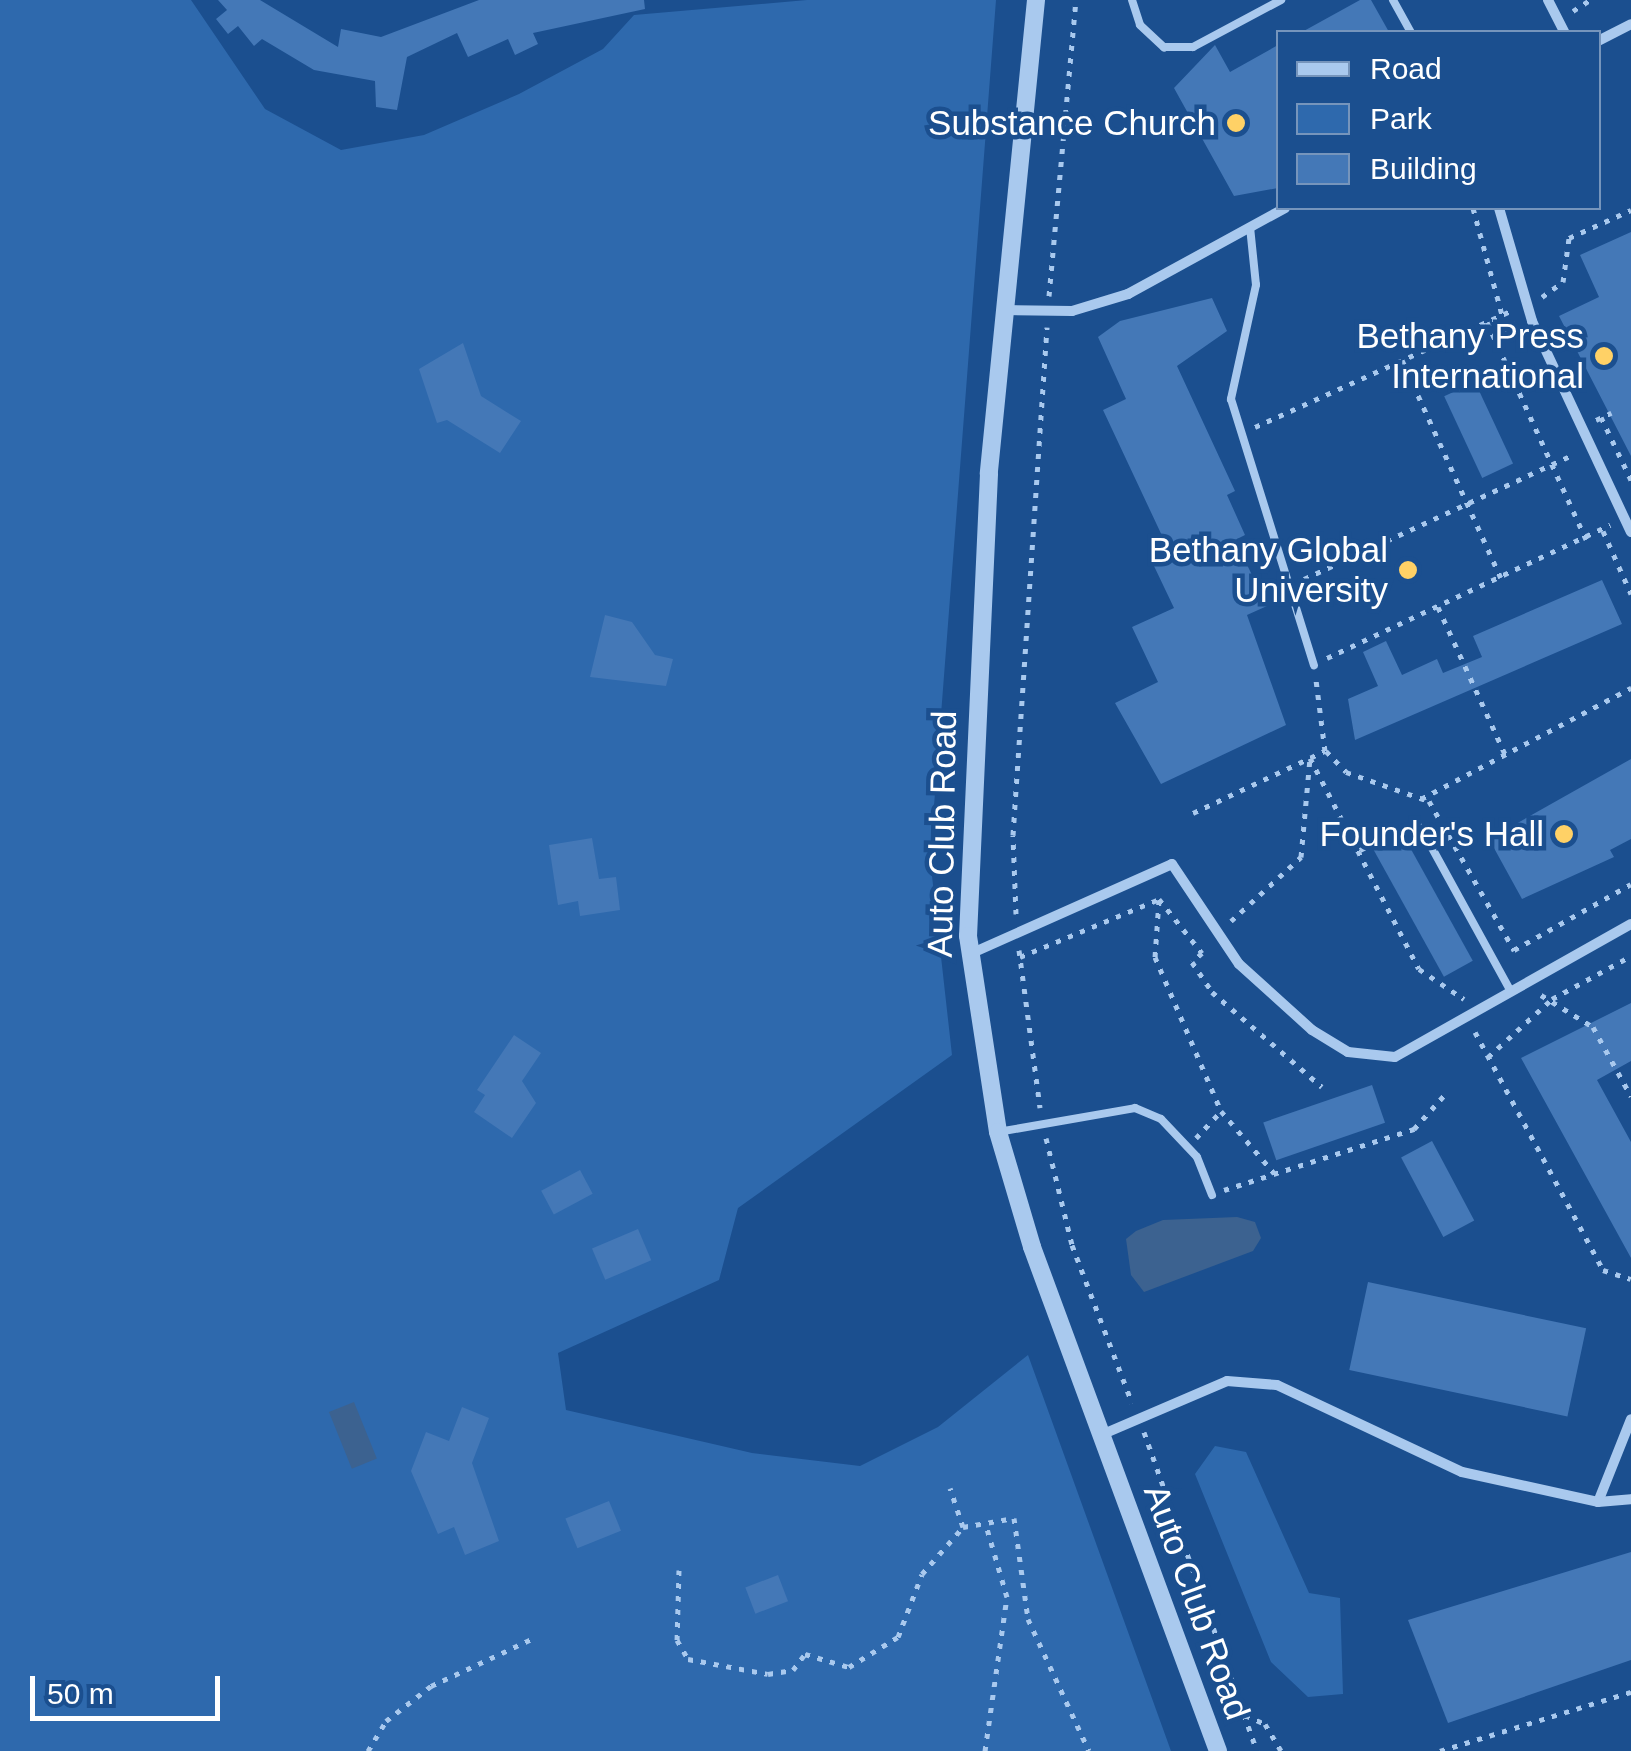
<!DOCTYPE html>
<html>
<head>
<meta charset="utf-8">
<style>
	body { margin:0 }
	#map { position:relative; width:1631px; height:1751px; overflow:hidden; background:#1b4f8f; font-family:Helvetica,sans-serif }
	div>[style] { position:absolute }
	[style*='--x'] { left:calc(var(--x)*1px); top:calc(var(--y)*1px); width:calc(var(--w)*1px); rotate:calc(var(--a)*1deg) }
	.green>* { inset:0; background:#2e69ad }
	.water>* { inset:0; background:#3c6290; transform-origin:0 0 }
	.building>* { inset:0; background:#4478b7; transform-origin:0 0 }
	.path>* { height:5px; margin-top:-2.5px; transform-origin:0; background:repeating-linear-gradient(90deg,#a9c9ee 0 5px,transparent 0 13px) }
	.service>* { height:8px; margin:-4px; padding:0 4px; transform-origin:4px; border-radius:4px; background:#a9c9ee }
	.minor>* { height:10px; margin:-5px; padding:0 5px; transform-origin:5px; border-radius:5px; background:#a9c9ee }
	.tertiary>* { height:18px; margin:-9px; padding:0 9px; transform-origin:9px; border-radius:9px; background:#a9c9ee }
	.dots>* { width:28px; height:28px; translate:-50% -50%; box-sizing:border-box; border:5px solid #1b4f8f; border-radius:50% }
	span { translate:-50% -50%; white-space:nowrap; text-align:center; line-height:1.15; -webkit-text-stroke:9px #1b4f8f; paint-order:stroke }
	.poi-label { font-size:35px; color:#fff }
	.right { translate:-100% -50%; text-align:right }
	.street-label { font-size:35px; color:#fff }
	.legend { position:absolute; left:1276px; top:30px; width:325px; height:180px; box-sizing:border-box; background:#1b4f8f; border:2px solid #7695bc; margin:0; padding:12px 18px; list-style:none; font-size:30px; color:#fff }
	.legend li { display:flex; align-items:center; gap:20px; height:50px }
	.legend b { width:50px; border:2px solid #7695bc }
	.scale { position:absolute; left:30px; top:1676px; width:190px; height:45px; box-sizing:border-box; border:5px solid #fff; border-top:0; padding-left:12px; font-size:30px; line-height:35px; white-space:nowrap; color:#fff; -webkit-text-stroke:8px #1b4f8f; paint-order:stroke }
</style>
</head>
<body>
<div id="map">
	<div class="green">
		<div style="clip-path:polygon(0 0,191px 0,265px 109px,341px 150px,424px 135px,519px 94px,603px 49px,634px 15px,807px 0,996px 0,930px 858px,952px 1055px,738px 1208px,719px 1280px,558px 1353px,566px 1410px,752px 1453px,860px 1466px,938px 1427px,1028px 1355px,1171px 1751px,0 1751px)"></div>
		<div style="clip-path:polygon(1215px 1446px,1246px 1452px,1309px 1593px,1340px 1598px,1343px 1694px,1308px 1697px,1271px 1662px,1195px 1474px)"></div>
	</div>
	<div class="water">
		<div style="clip-path:polygon(1237px 1217px,1255px 1222px,1261px 1238px,1253px 1251px,1144px 1292px,1131px 1275px,1126px 1239px,1136px 1231px,1163px 1220px)"></div>
		<div style="left:354px;top:1402px;width:61px;height:27px;rotate:68deg"></div>
	</div>
	<div class="building">
		<div style="clip-path:polygon(218px 0,260px 0,338px 47px,341px 29px,381px 37px,479px 0,644px 0,645px 9px,533px 33px,538px 44px,515px 55px,508px 39px,468px 57px,457px 33px,407px 57px,397px 110px,376px 107px,375px 81px,314px 70px,262px 39px,254px 46px,238px 26px,228px 34px,216px 19px,227px 10px)"></div>
		<div style="clip-path:polygon(1360px 0,1371px 0,1389px 32px,1302px 32px)"></div>
		<div style="clip-path:polygon(1215px 45px,1230px 72px,1278px 45px,1278px 188px,1234px 196px,1174px 88px)"></div>
		<div style="clip-path:polygon(1631px 232px,1631px 456px,1559px 316px,1599px 297px,1580px 255px)"></div>
		<div style="clip-path:polygon(1212px 298px,1227px 331px,1177px 366px,1235px 491px,1227px 495px,1245px 535px,1235px 540px,1267px 606px,1247px 615px,1286px 725px,1161px 784px,1115px 703px,1158px 682px,1132px 627px,1174px 608px,1154px 566px,1172px 557px,1103px 410px,1126px 399px,1098px 337px,1120px 321px)"></div>
		<div style="clip-path:polygon(463px 343px,481px 396px,521px 421px,500px 453px,447px 420px,437px 423px,419px 369px)"></div>
		<div style="left:1475px;top:382px;width:90px;height:34px;rotate:65deg"></div>
		<div style="clip-path:polygon(1602px 580px,1622px 624px,1355px 740px,1348px 699px,1378px 686px,1363px 652px,1386px 641px,1402px 675px,1437px 659px,1443px 673px,1482px 657px,1473px 636px)"></div>
		<div style="clip-path:polygon(605px 615px,632px 622px,655px 655px,673px 659px,666px 686px,590px 677px)"></div>
		<div style="clip-path:polygon(1631px 759px,1631px 839px,1610px 850px,1614px 857px,1522px 899px,1489px 839px)"></div>
		<div style="left:1402px;top:833px;width:146px;height:33px;rotate:61deg"></div>
		<div style="clip-path:polygon(592px 838px,599px 879px,616px 877px,620px 910px,580px 916px,578px 901px,558px 905px,549px 845px)"></div>
		<div style="clip-path:polygon(1631px 1003px,1631px 1061px,1597px 1080px,1631px 1142px,1631px 1258px,1521px 1058px)"></div>
		<div style="clip-path:polygon(514px 1035px,541px 1053px,522px 1081px,536px 1103px,512px 1138px,474px 1112px,485px 1095px,477px 1090px)"></div>
		<div style="left:1372px;top:1085px;width:40px;height:115px;rotate:71deg"></div>
		<div style="left:1432px;top:1141px;width:90px;height:35px;rotate:62deg"></div>
		<div style="left:580px;top:1170px;width:27px;height:44px;rotate:62deg"></div>
		<div style="left:638px;top:1229px;width:34px;height:50px;rotate:67deg"></div>
		<div style="left:1368px;top:1282px;width:223px;height:90px;rotate:12deg"></div>
		<div style="clip-path:polygon(462px 1407px,489px 1418px,472px 1463px,499px 1541px,465px 1555px,454px 1527px,438px 1534px,411px 1471px,426px 1432px,449px 1441px)"></div>
		<div style="left:609px;top:1501px;width:32px;height:47px;rotate:68deg"></div>
		<div style="clip-path:polygon(1631px 1552px,1631px 1660px,1448px 1723px,1408px 1620px)"></div>
		<div style="left:778px;top:1575px;width:28px;height:35px;rotate:69deg"></div>
	</div>
	<div class="path">
		<div style="--x:1573;--y:11;--w:20;--a:-33"></div>
		<div style="--x:1473;--y:208;--w:111;--a:74.8"></div>
		<div style="--x:1049;--y:296;--w:297;--a:-84.8"></div>
		<div style="--x:1542;--y:297;--w:26;--a:-36"></div>
		<div style="--x:1563;--y:282;--w:44;--a:-82.2"></div>
		<div style="--x:1569;--y:238;--w:68;--a:-24.3"></div>
		<div style="--x:1487;--y:322;--w:239;--a:65.5"></div>
		<div style="--x:1493;--y:336;--w:26;--a:-31"></div>
		<div style="--x:1402;--y:360;--w:239;--a:65.6"></div>
		<div style="--x:1601;--y:417;--w:70;--a:64.5"></div>
		<div style="--x:1596;--y:420;--w:17;--a:-25"></div>
		<div style="--x:1255;--y:427;--w:283;--a:-24.4"></div>
		<div style="--x:1603;--y:531;--w:69;--a:66"></div>
		<div style="--x:1304;--y:579;--w:298;--a:-24.8"></div>
		<div style="--x:1438;--y:607;--w:162;--a:65.5"></div>
		<div style="--x:1327;--y:658;--w:313;--a:-25.2"></div>
		<div style="--x:1326;--y:751;--w:29;--a:46"></div>
		<div style="--x:1346;--y:772;--w:88;--a:19.3"></div>
		<div style="--x:1429;--y:801;--w:172;--a:60.3"></div>
		<div style="--x:1514;--y:950;--w:134;--a:-29.4"></div>
		<div style="--x:1310;--y:758;--w:237;--a:62.7"></div>
		<div style="--x:1419;--y:969;--w:54;--a:33.7"></div>
		<div style="--x:1421;--y:799;--w:238;--a:-27.9"></div>
		<div style="--x:1193;--y:813;--w:146;--a:-25.2"></div>
		<div style="--x:1325;--y:751;--w:72;--a:-97.2"></div>
		<div style="--x:1360;--y:850;--w:51;--a:-26.6"></div>
		<div style="--x:1159;--y:900;--w:57;--a:94"></div>
		<div style="--x:1155;--y:957;--w:168;--a:66.8"></div>
		<div style="--x:1221;--y:1111;--w:82;--a:49.5"></div>
		<div style="--x:1016;--y:914;--w:79;--a:-92.2"></div>
		<div style="--x:1013;--y:835;--w:509;--a:-86.17"></div>
		<div style="--x:1231;--y:921;--w:95;--a:-42.4"></div>
		<div style="--x:1301;--y:857;--w:98;--a:-84.8"></div>
		<div style="--x:1019;--y:950;--w:159;--a:82.4"></div>
		<div style="--x:1020;--y:957;--w:151;--a:-22.6"></div>
		<div style="--x:1159;--y:899;--w:69;--a:51.5"></div>
		<div style="--x:1202;--y:953;--w:13;--a:138"></div>
		<div style="--x:1192;--y:962;--w:36;--a:56"></div>
		<div style="--x:1212;--y:992;--w:145;--a:40.8"></div>
		<div style="--x:1541;--y:995;--w:61;--a:31.6"></div>
		<div style="--x:1593;--y:1027;--w:79;--a:61.2"></div>
		<div style="--x:1475;--y:1032;--w:270;--a:61.7"></div>
		<div style="--x:1603;--y:1270;--w:29;--a:18"></div>
		<div style="--x:1488;--y:1057;--w:86;--a:-42.2"></div>
		<div style="--x:1552;--y:999;--w:90;--a:-28.6"></div>
		<div style="--x:1046;--y:1138;--w:110;--a:76.3"></div>
		<div style="--x:1072;--y:1245;--w:169;--a:69.2"></div>
		<div style="--x:1196;--y:1138;--w:37;--a:-47"></div>
		<div style="--x:1224;--y:1190;--w:200;--a:-17.8"></div>
		<div style="--x:1414;--y:1129;--w:51;--a:-48.2"></div>
		<div style="--x:1144;--y:1432;--w:338;--a:70.5"></div>
		<div style="--x:963;--y:1527;--w:52;--a:-10"></div>
		<div style="--x:1014;--y:1518;--w:102;--a:82.1"></div>
		<div style="--x:1028;--y:1619;--w:145;--a:65.2"></div>
		<div style="--x:679;--y:1570;--w:70;--a:91.6"></div>
		<div style="--x:677;--y:1640;--w:22;--a:60"></div>
		<div style="--x:688;--y:1659;--w:81;--a:10.6"></div>
		<div style="--x:768;--y:1674;--w:25;--a:-9"></div>
		<div style="--x:793;--y:1670;--w:20;--a:-53"></div>
		<div style="--x:805;--y:1654;--w:46;--a:16.5"></div>
		<div style="--x:849;--y:1667;--w:57;--a:-31.5"></div>
		<div style="--x:898;--y:1637;--w:67;--a:-69.1"></div>
		<div style="--x:922;--y:1574;--w:62;--a:-48.9"></div>
		<div style="--x:963;--y:1527;--w:41;--a:-108.4"></div>
		<div style="--x:1245;--y:1715;--w:22;--a:24"></div>
		<div style="--x:1265;--y:1724;--w:31;--a:59"></div>
		<div style="--x:368;--y:1751;--w:35;--a:-59"></div>
		<div style="--x:386;--y:1721;--w:57;--a:-37.9"></div>
		<div style="--x:431;--y:1686;--w:111;--a:-25"></div>
		<div style="--x:985;--y:1751;--w:156;--a:-81.9"></div>
		<div style="--x:1007;--y:1597;--w:75;--a:-106.3"></div>
		<div style="--x:1440;--y:1751;--w:200;--a:-17.2"></div>
	</div>
	<div class="service">
		<div style="--x:1132;--y:0;--w:26;--a:72"></div>
		<div style="--x:1140;--y:25;--w:33;--a:43"></div>
		<div style="--x:1164;--y:47;--w:29;--a:0"></div>
		<div style="--x:1193;--y:47;--w:100;--a:-28.1"></div>
		<div style="--x:1393;--y:0;--w:37;--a:61"></div>
		<div style="--x:1250;--y:227;--w:58;--a:84.1"></div>
		<div style="--x:1256;--y:285;--w:117;--a:102.4"></div>
		<div style="--x:1231;--y:399;--w:279;--a:72.7"></div>
		<div style="--x:1421;--y:828;--w:187;--a:61.2"></div>
		<div style="--x:998;--y:1132;--w:139;--a:-9.9"></div>
		<div style="--x:1135;--y:1108;--w:28;--a:23"></div>
		<div style="--x:1161;--y:1119;--w:52;--a:46.5"></div>
		<div style="--x:1197;--y:1157;--w:41;--a:68.5"></div>
	</div>
	<div class="minor">
		<div style="--x:1548;--y:0;--w:36;--a:63"></div>
		<div style="--x:1598;--y:41;--w:37;--a:-27"></div>
		<div style="--x:1499;--y:208;--w:118;--a:73.7"></div>
		<div style="--x:1532;--y:321;--w:233;--a:64.9"></div>
		<div style="--x:1005;--y:310;--w:67;--a:0.9"></div>
		<div style="--x:1072;--y:311;--w:59;--a:-16.9"></div>
		<div style="--x:1128;--y:294;--w:179;--a:-28.7"></div>
		<div style="--x:970;--y:954;--w:221;--a:-24"></div>
		<div style="--x:1172;--y:864;--w:120;--a:56.2"></div>
		<div style="--x:1239;--y:964;--w:98;--a:42.1"></div>
		<div style="--x:1312;--y:1030;--w:42;--a:31.4"></div>
		<div style="--x:1348;--y:1052;--w:47;--a:6.1"></div>
		<div style="--x:1395;--y:1057;--w:271;--a:-29.4"></div>
		<div style="--x:1101;--y:1435;--w:137;--a:-23.2"></div>
		<div style="--x:1227;--y:1381;--w:50;--a:4.6"></div>
		<div style="--x:1277;--y:1385;--w:204;--a:25.2"></div>
		<div style="--x:1462;--y:1472;--w:139;--a:12.4"></div>
		<div style="--x:1598;--y:1502;--w:89;--a:-68.3"></div>
		<div style="--x:1598;--y:1502;--w:33;--a:-5"></div>
	</div>
	<div class="tertiary">
		<div style="--x:1036;--y:0;--w:476;--a:95.7"></div>
		<div style="--x:989;--y:474;--w:462;--a:92.6"></div>
		<div style="--x:968;--y:936;--w:198;--a:81.3"></div>
		<div style="--x:998;--y:1132;--w:120;--a:73.5"></div>
		<div style="--x:1032;--y:1247;--w:537;--a:69.74"></div>
	</div>
	<div class="dots">
		<div style="left:1236px;top:123px;background:#ffd166"></div>
		<div style="left:1604px;top:356px;background:#ffd166"></div>
		<div style="left:1408px;top:570px;background:#ffd166"></div>
		<div style="left:1564px;top:834px;background:#ffd166"></div>
	</div>
	<div class="poi-label">
		<span class="right" style="left:1216px;top:123px">Substance Church</span>
		<span class="right" style="left:1584px;top:356px">Bethany Press<br>International</span>
		<span class="right" style="left:1388px;top:570px">Bethany Global<br>University</span>
		<span class="right" style="left:1544px;top:834px">Founder's Hall</span>
	</div>
	<div class="street-label">
		<span style="left:942px;top:834px;rotate:-89deg">Auto Club Road</span>
		<span style="left:1197px;top:1602px;rotate:70deg">Auto Club Road</span>
	</div>
	<ul class="legend">
	<li><b style="height:12px;background:#a9c9ee"></b>Road</li>
	<li><b style="height:28px;background:#2e69ad"></b>Park</li>
	<li><b style="height:28px;background:#4478b7"></b>Building</li>
	</ul>
	<div class="scale">50 m</div>
</div>
</body>
</html>
